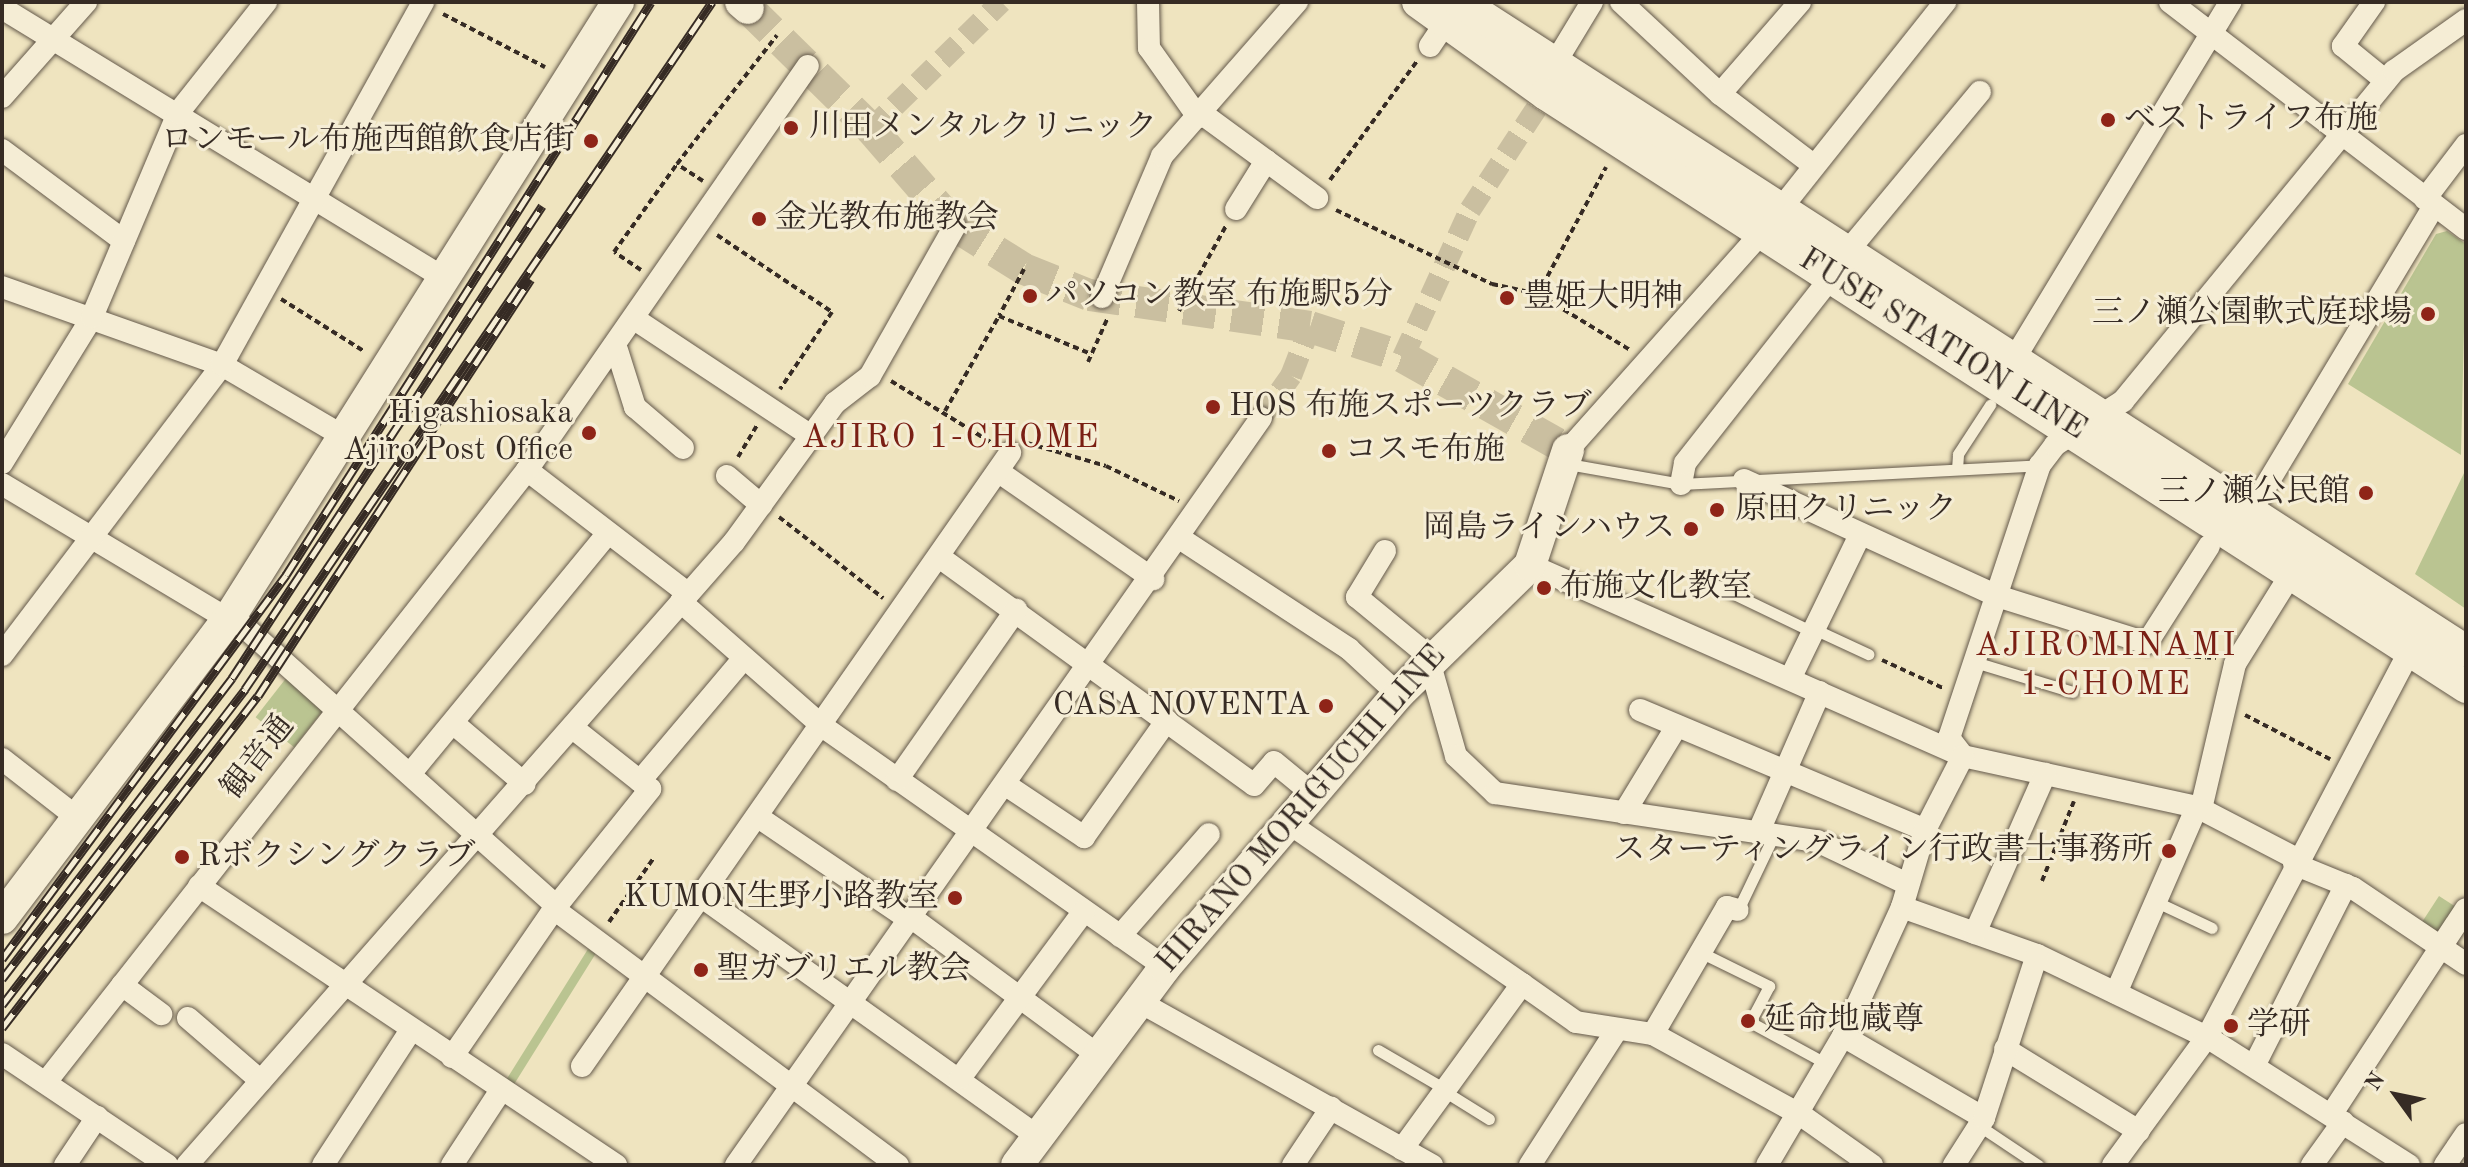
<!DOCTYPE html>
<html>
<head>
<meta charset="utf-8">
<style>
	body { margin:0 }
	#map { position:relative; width:2468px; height:1167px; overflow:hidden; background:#efe4bf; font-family:"Old Standard TT","Noto Serif JP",serif }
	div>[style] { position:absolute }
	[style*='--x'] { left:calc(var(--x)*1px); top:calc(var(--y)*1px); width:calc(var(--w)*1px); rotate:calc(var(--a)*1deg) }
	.green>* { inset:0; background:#bac491; transform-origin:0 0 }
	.street-tunnel>* { height:22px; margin-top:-11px; transform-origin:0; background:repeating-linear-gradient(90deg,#cabfa0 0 22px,transparent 0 33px) }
	.secondary-tunnel>* { height:32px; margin-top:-16px; transform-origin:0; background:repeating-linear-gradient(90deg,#cabfa0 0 32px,transparent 0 48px) }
	.path>* { height:4px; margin-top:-2px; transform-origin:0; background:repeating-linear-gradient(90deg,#362b24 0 6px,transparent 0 10px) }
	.roads { filter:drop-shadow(0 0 2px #64594b) drop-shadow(0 0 2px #64594b) }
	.lane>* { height:11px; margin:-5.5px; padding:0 5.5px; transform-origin:5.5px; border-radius:5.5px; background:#f5edd5 }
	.street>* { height:22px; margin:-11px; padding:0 11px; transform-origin:11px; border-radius:11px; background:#f5edd5 }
	.secondary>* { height:32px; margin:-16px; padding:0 16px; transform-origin:16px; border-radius:16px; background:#f5edd5 }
	.rail>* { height:9px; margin-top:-4.5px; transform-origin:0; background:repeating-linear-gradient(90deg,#f5edd5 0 18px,#362b24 0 36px); box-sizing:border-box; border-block:2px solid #362b24 }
	.dots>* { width:22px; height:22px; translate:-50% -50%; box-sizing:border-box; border:4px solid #f5edd5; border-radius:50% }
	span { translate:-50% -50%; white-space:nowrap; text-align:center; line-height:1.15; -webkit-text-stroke:6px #f5edd5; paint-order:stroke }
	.poi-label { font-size:32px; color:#362b24 }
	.left { translate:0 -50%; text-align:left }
	.right { translate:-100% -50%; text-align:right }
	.street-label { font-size:32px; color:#362b24 }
	.neighbourhood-label { font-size:34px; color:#7a1f14; letter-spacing:2px }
	.frame { position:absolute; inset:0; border:4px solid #362b24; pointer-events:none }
	.north { position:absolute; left:2356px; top:1055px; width:80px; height:80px; -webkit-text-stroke:6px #f5edd5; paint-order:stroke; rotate:303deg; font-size:22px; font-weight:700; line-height:32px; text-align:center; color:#362b24 }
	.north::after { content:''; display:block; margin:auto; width:28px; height:36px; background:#362b24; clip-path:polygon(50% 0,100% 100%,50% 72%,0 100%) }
</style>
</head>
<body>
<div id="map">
	<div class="green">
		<div style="clip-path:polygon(2447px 231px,2466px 244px,2461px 455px,2348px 384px,2436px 234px)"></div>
		<div style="clip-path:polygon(2466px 469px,2466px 609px,2415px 574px)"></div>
		<div style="left:287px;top:677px;width:49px;height:51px;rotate:38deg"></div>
		<div style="left:2439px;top:896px;width:24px;height:35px;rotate:33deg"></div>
		<div style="left:588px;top:949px;width:9px;height:158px;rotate:32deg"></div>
	</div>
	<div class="street-tunnel">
		<div style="--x:871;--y:129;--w:182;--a:-44.3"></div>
		<div style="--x:1403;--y:357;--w:162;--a:-65.5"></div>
		<div style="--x:1470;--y:210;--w:139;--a:-56.8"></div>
		<div style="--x:1261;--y:418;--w:52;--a:-54.5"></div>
		<div style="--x:1291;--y:376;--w:53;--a:-68.8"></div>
	</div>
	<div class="secondary-tunnel">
		<div style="--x:748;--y:8;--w:173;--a:44.5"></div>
		<div style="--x:871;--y:129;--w:128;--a:49.1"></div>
		<div style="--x:955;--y:226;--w:81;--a:31.9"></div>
		<div style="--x:1024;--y:269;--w:70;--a:21.8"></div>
		<div style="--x:1089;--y:295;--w:223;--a:8.2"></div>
		<div style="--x:1310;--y:327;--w:98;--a:17.9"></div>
		<div style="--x:1403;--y:357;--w:189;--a:29.4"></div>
	</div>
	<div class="path">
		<div style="--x:443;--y:14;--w:115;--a:27.5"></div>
		<div style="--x:1330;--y:180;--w:147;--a:-53.8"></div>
		<div style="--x:703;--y:181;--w:31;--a:-147"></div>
		<div style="--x:677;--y:164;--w:163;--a:-52.2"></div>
		<div style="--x:1336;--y:210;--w:173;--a:25.4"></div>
		<div style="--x:1492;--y:284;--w:47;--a:12.3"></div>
		<div style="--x:1538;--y:294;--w:108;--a:31.3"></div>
		<div style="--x:717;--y:235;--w:138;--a:33.8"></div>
		<div style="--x:832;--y:312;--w:93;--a:124"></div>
		<div style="--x:1024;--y:269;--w:53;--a:118"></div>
		<div style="--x:999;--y:316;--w:100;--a:22.4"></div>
		<div style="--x:641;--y:270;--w:32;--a:-146"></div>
		<div style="--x:614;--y:252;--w:108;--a:-54.4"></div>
		<div style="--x:1538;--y:294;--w:144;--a:-61.8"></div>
		<div style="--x:281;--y:299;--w:99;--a:32.2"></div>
		<div style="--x:1179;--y:311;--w:97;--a:-61.1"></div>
		<div style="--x:1088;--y:362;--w:49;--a:-66"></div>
		<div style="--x:891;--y:381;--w:119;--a:31.5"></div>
		<div style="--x:945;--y:411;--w:109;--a:-60.4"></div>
		<div style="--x:1027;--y:443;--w:82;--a:16.2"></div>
		<div style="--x:1106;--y:466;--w:81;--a:25.6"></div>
		<div style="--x:738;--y:457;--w:39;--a:-59"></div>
		<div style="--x:779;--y:517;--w:132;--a:37.9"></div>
		<div style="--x:2165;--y:655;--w:51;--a:3.4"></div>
		<div style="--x:1882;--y:660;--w:67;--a:24.7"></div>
		<div style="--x:2245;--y:715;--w:96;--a:27.4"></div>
		<div style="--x:2042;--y:881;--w:86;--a:-68.2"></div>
		<div style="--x:609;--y:922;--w:77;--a:-55.1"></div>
	</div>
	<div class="roads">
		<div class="lane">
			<div style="--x:1568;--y:464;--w:115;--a:10"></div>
			<div style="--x:1681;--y:484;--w:360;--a:-3"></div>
			<div style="--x:1957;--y:469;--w:15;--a:-86"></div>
			<div style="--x:1958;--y:454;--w:59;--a:-56.9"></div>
			<div style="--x:1709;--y:582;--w:115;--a:25.7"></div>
			<div style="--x:1814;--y:629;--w:60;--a:24.8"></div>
			<div style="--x:1975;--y:662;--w:102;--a:17"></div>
			<div style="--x:2161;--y:904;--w:56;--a:25.2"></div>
			<div style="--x:1738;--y:910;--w:83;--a:-64.4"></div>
			<div style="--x:1702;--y:953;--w:75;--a:26.2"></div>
			<div style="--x:1769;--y:986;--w:41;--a:117.8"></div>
			<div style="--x:1750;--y:1022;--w:88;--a:28.6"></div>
			<div style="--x:1378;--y:1050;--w:78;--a:30.2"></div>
			<div style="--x:1444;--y:1091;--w:53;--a:31.9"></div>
			<div style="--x:1981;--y:1127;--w:69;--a:33.7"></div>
		</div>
		<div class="street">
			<div style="--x:1148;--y:2;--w:46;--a:88.8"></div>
			<div style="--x:1149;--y:48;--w:85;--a:54.6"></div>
			<div style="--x:1621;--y:2;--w:135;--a:42.9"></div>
			<div style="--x:1720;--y:94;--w:116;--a:37.3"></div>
			<div style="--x:2170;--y:2;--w:373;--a:37.5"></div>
			<div style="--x:2374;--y:2;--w:54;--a:125.2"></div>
			<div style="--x:2343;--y:46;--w:55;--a:39.1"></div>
			<div style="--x:2;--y:8;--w:522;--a:31.43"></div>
			<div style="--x:1430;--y:46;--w:29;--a:-56"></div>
			<div style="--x:1549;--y:73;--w:83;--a:-58.8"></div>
			<div style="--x:1720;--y:94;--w:122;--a:-49"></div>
			<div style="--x:2;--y:97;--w:127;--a:-48.5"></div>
			<div style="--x:1201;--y:113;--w:144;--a:36.2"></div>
			<div style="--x:2;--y:150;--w:152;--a:36.7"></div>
			<div style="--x:2425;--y:199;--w:68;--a:-52.8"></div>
			<div style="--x:1236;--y:209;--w:57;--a:-58"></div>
			<div style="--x:1847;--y:252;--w:208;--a:-50.3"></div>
			<div style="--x:2;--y:287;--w:233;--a:19.5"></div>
			<div style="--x:222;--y:365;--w:146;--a:30.4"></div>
			<div style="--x:1102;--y:297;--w:153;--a:-66.9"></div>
			<div style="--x:1162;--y:156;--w:205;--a:-48.8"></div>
			<div style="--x:636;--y:320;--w:209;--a:33.5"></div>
			<div style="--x:617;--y:350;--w:60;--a:72.5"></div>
			<div style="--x:635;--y:407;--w:63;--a:40.5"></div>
			<div style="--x:2016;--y:356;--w:414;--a:-58.8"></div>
			<div style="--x:1568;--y:450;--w:293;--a:-48.3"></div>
			<div style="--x:1763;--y:231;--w:293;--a:-51.5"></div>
			<div style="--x:2;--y:463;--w:172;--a:-58.3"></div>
			<div style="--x:92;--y:317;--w:221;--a:-67.1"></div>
			<div style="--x:178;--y:113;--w:142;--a:-51.6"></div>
			<div style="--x:527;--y:470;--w:200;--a:37.5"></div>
			<div style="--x:686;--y:592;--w:11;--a:117"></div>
			<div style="--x:999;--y:472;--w:188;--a:34.8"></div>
			<div style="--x:727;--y:476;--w:45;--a:40.5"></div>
			<div style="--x:1744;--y:480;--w:278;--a:24.6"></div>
			<div style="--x:1997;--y:596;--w:157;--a:17.4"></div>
			<div style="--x:2147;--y:643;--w:115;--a:-57.4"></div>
			<div style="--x:2;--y:484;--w:263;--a:30.9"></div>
			<div style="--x:1681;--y:484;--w:21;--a:-79"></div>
			<div style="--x:1685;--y:463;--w:238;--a:-51.8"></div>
			<div style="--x:2252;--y:509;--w:353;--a:-59"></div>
			<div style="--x:1181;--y:539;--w:201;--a:33.2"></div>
			<div style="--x:1349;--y:649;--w:67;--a:42.6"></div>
			<div style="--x:1385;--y:551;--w:54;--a:121.3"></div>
			<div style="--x:1357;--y:597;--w:96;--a:39.5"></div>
			<div style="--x:942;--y:559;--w:385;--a:35.9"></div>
			<div style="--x:1254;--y:785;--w:30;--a:-49"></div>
			<div style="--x:1274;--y:762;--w:52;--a:39.5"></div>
			<div style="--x:1530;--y:565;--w:473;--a:23.8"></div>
			<div style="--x:1963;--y:756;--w:239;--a:12.3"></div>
			<div style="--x:2197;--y:807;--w:110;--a:27.5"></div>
			<div style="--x:681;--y:602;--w:188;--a:41.3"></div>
			<div style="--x:822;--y:726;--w:419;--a:35.1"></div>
			<div style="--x:231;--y:615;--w:436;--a:41.8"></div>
			<div style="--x:2;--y:655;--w:364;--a:-52.8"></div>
			<div style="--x:222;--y:365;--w:415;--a:-61"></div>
			<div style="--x:1429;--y:661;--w:99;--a:74.1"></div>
			<div style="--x:1456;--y:756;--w:54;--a:43.5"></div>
			<div style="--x:1495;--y:793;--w:326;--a:8.5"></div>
			<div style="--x:1817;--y:841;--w:98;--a:25.5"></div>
			<div style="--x:1790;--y:679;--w:160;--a:-64.1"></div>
			<div style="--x:1640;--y:710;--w:309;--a:22.8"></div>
			<div style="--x:453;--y:723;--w:94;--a:40.3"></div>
			<div style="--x:1963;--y:756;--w:23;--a:-128"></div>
			<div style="--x:1949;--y:738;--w:288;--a:-71.6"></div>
			<div style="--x:2040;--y:465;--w:25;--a:-53"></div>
			<div style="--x:2055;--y:445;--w:81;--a:-32.9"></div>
			<div style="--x:2123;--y:401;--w:427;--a:-50.6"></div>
			<div style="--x:2394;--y:71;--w:88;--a:-35.3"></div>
			<div style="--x:2;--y:759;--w:98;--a:37.9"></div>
			<div style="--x:410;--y:774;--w:312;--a:-50.6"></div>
			<div style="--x:897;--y:780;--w:208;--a:-55"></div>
			<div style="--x:640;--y:781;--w:161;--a:-49.8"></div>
			<div style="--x:1006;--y:785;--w:94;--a:33.7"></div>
			<div style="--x:1084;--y:837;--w:143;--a:-54.6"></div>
			<div style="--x:2201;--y:809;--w:149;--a:-76.8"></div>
			<div style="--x:2235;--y:664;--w:110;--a:-58.1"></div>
			<div style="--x:1624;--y:813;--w:102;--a:-58.7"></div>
			<div style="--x:758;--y:817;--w:184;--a:34.1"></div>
			<div style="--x:1290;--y:824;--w:282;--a:34.6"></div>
			<div style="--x:1522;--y:984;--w:204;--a:126"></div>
			<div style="--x:1758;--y:833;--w:154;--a:-66.3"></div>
			<div style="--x:2294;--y:864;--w:64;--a:22.1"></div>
			<div style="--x:2353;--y:888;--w:136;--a:33.9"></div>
			<div style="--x:199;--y:886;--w:502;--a:33.79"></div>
			<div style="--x:702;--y:897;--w:412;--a:35.5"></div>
			<div style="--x:1902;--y:907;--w:143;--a:19.6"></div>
			<div style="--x:2037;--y:955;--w:189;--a:25.8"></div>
			<div style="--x:2207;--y:1037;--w:239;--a:32.4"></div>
			<div style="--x:554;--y:909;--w:154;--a:-51.3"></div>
			<div style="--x:650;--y:789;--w:97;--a:-141.7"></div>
			<div style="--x:912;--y:918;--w:231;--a:36.4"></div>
			<div style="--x:1975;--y:933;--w:174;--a:-66.2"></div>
			<div style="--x:1120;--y:936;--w:135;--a:-48.9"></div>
			<div style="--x:1522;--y:984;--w:66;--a:35.1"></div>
			<div style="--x:1576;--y:1022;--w:78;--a:8.9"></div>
			<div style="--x:1653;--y:1034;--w:169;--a:28.7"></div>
			<div style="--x:1801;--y:1115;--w:87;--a:35.2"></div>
			<div style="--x:122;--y:985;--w:49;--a:36.6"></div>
			<div style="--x:2116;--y:993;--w:203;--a:-66.5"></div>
			<div style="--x:1138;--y:1001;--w:337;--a:29.2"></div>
			<div style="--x:188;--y:1018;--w:96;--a:40.8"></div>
			<div style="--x:1653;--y:1034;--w:147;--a:-59.8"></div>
			<div style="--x:1727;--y:907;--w:11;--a:15"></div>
			<div style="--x:1843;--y:1036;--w:163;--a:30.2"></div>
			<div style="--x:1984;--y:1118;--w:56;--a:122.6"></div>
			<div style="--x:2005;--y:1049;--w:157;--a:31.5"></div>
			<div style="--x:2;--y:1054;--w:199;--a:33.9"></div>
			<div style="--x:452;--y:1057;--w:180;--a:-55.4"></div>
			<div style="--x:554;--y:909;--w:429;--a:36.7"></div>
			<div style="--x:2255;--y:1064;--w:201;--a:-63.1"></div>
			<div style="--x:582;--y:1066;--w:748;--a:-55.08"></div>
			<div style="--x:960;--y:1078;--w:208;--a:-53.4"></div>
			<div style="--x:46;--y:1082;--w:778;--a:-51.83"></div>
			<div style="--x:527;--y:470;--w:492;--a:-55.2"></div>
			<div style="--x:2331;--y:1115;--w:246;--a:-56.8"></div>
			<div style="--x:1984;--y:1118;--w:171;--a:-72"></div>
			<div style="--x:65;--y:1165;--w:58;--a:-56.3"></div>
			<div style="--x:187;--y:1165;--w:829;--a:-48.72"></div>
			<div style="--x:734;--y:542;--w:172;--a:-54"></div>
			<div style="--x:835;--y:403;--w:44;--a:-37.6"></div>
			<div style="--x:870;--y:376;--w:172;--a:-60.5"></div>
			<div style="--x:323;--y:1165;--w:161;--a:-56.9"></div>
			<div style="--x:452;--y:1165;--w:90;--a:-56.8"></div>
			<div style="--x:736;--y:1165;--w:913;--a:-54.9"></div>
			<div style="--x:1293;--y:1165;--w:69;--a:-56.3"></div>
			<div style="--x:1530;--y:1165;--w:159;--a:-57.3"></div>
			<div style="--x:1767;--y:1165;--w:150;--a:-59.5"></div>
			<div style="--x:1843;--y:1036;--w:142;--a:-65.4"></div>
			<div style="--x:1902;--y:907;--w:80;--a:-73.4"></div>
			<div style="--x:1925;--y:830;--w:83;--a:-62.8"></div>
			<div style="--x:2113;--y:1165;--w:159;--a:-53.7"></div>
			<div style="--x:2207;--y:1037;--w:437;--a:-62.3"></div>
			<div style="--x:2312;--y:1165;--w:53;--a:-54.2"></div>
			<div style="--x:2445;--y:1165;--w:37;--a:-56"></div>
		</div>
		<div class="secondary">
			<div style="--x:741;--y:2;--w:9;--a:41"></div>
			<div style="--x:1418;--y:2;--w:158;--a:35.7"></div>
			<div style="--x:1546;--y:94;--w:1095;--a:32.8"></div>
			<div style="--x:1460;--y:2;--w:1197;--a:32.83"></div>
			<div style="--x:2;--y:918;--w:380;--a:-52.9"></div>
			<div style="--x:231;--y:615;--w:725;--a:-57.73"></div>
			<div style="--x:1017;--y:1165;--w:247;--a:-53.2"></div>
			<div style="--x:1165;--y:967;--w:359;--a:-49.5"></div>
			<div style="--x:1398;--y:694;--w:185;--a:-44.3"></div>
			<div style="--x:1530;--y:565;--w:121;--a:-71.7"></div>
		</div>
	</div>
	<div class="rail">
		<div style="--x:2;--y:959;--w:478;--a:-53.5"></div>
		<div style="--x:286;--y:575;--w:679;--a:-57.5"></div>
		<div style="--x:2;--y:979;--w:379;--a:-52.6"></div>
		<div style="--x:232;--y:678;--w:565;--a:-56.7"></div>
		<div style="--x:2;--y:1005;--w:399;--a:-52.4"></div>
		<div style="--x:245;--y:689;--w:831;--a:-55.79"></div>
		<div style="--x:2;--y:1028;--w:419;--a:-52.4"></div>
		<div style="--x:258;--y:696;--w:498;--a:-56.8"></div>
	</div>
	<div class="dots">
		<div style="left:2108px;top:120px;background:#8f2418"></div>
		<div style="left:791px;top:128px;background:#8f2418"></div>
		<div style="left:591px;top:141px;background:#8f2418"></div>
		<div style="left:759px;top:219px;background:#8f2418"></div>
		<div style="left:1030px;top:296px;background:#8f2418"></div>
		<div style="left:1507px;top:298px;background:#8f2418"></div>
		<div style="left:2428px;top:314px;background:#8f2418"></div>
		<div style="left:1213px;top:407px;background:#8f2418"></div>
		<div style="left:589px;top:433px;background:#8f2418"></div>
		<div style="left:1329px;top:451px;background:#8f2418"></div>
		<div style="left:2366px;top:493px;background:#8f2418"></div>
		<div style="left:1717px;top:510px;background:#8f2418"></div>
		<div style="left:1691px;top:529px;background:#8f2418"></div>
		<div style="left:1544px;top:588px;background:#8f2418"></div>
		<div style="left:1326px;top:706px;background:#8f2418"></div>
		<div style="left:2169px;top:851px;background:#8f2418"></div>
		<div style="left:182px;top:857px;background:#8f2418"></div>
		<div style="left:955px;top:898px;background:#8f2418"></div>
		<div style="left:701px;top:970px;background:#8f2418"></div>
		<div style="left:1748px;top:1021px;background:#8f2418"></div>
		<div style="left:2231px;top:1026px;background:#8f2418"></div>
	</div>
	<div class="poi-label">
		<span class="left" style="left:2124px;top:120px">ベストライフ布施</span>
		<span class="left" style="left:809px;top:128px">川田メンタルクリニック</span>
		<span class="right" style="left:575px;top:141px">ロンモール布施西館飲食店街</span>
		<span class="left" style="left:775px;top:219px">金光教布施教会</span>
		<span class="left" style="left:1046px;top:296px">パソコン教室 布施駅5分</span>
		<span class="left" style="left:1523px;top:298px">豊姫大明神</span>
		<span class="right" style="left:2412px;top:314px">三ノ瀬公園軟式庭球場</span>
		<span class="left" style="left:1229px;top:407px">HOS 布施スポーツクラブ</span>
		<span class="right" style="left:573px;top:433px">Higashiosaka<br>Ajiro Post Office</span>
		<span class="left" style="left:1345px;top:451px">コスモ布施</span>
		<span class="right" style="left:2350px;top:493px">三ノ瀬公民館</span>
		<span class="left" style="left:1735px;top:510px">原田クリニック</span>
		<span class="right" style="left:1675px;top:529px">岡島ラインハウス</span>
		<span class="left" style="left:1560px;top:588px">布施文化教室</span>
		<span class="right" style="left:1310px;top:706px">CASA NOVENTA</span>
		<span class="right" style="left:2153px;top:851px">スターティングライン行政書士事務所</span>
		<span class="left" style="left:198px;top:857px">Rボクシングクラブ</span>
		<span class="right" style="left:939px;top:898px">KUMON生野小路教室</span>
		<span class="left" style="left:717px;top:970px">聖ガブリエル教会</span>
		<span class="left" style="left:1764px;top:1021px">延命地蔵尊</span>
		<span class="left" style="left:2247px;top:1026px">学研</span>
	</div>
	<div class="street-label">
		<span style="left:1942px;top:345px;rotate:32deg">FUSE STATION LINE</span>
		<span style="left:259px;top:758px;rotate:-52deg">観音通</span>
		<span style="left:1302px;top:810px;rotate:-49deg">HIRANO MORIGUCHI LINE</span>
	</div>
	<div class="neighbourhood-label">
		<span style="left:951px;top:439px">AJIRO 1-CHOME</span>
		<span style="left:2106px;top:666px">AJIROMINAMI<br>1-CHOME</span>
	</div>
	<div class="frame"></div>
	<div class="north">N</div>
</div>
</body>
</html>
